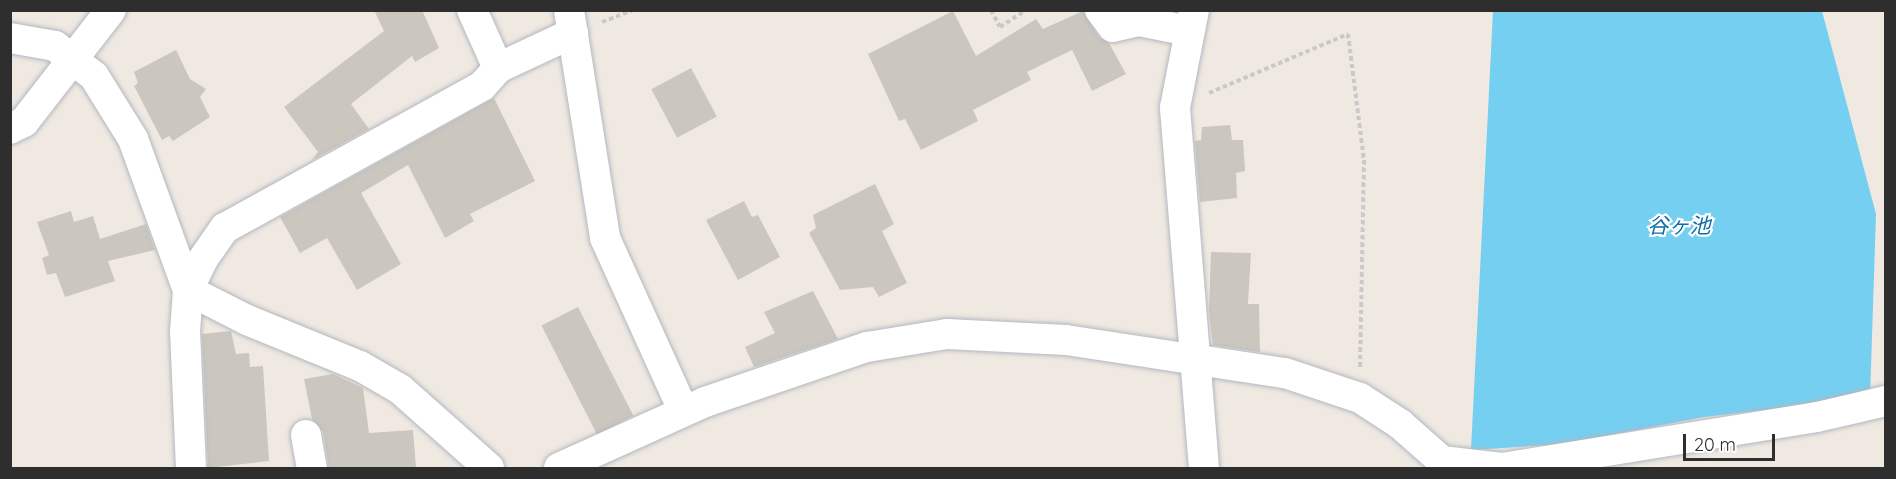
<!DOCTYPE html>
<html>
<head>
<meta charset="utf-8">
<style>
	body { margin:0 }
	#map { position:relative; width:1896px; height:479px; overflow:hidden; background:#efe9e1; font-family:Quicksand,"Noto Sans JP",sans-serif }
	div>[style] { position:absolute }
	[style*='--x'] { left:calc(var(--x)*1px); top:calc(var(--y)*1px); width:calc(var(--w)*1px); rotate:calc(var(--a)*1deg) }
	.water>* { inset:0; background:#75cff0 }
	.building>* { inset:0; background:#cbc7bf; transform-origin:0 0 }
	.path>* { height:4px; margin-top:-2px; transform-origin:0; background:repeating-linear-gradient(90deg,#c9c9c9 0 4.5px,transparent 0 7.5px) }
	.roads { filter:drop-shadow(0 0 2px #b4b7c1) drop-shadow(0 0 2px #b4b7c1) }
	.minor>* { height:30px; margin:-15px; padding:0 15px; transform-origin:15px; border-radius:15px; background:#fff }
	span { translate:-50% -50%; white-space:nowrap; text-align:center; line-height:1.15; -webkit-text-stroke:4.5px #fff; paint-order:stroke }
	.water-label { font-size:21px; color:#0d6fa3; font-style:italic }
	.frame { position:absolute; inset:0; border:12px solid #2e2e2e; pointer-events:none }
	.scale { position:absolute; left:1683px; top:434px; width:92px; height:27px; box-sizing:border-box; border:3px solid #2e2e2e; border-top:0; padding-left:8px; font-size:18px; line-height:21px; white-space:nowrap; color:#2e2e2e; -webkit-text-stroke:4px #fff; paint-order:stroke }
</style>
</head>
<body>
<div id="map">
	<div class="water">
		<div style="clip-path:polygon(1493px 11px,1822px 11px,1876px 214px,1870px 398px,1704px 417px,1563px 444px,1471px 450px)"></div>
	</div>
	<div class="building">
		<div style="clip-path:polygon(374px 10px,422px 10px,439px 48px,415px 62px,412px 56px,351px 104px,369px 129px,312px 160px,318px 152px,284px 107px,384px 31px)"></div>
		<div style="clip-path:polygon(953px 11px,976px 56px,1036px 19px,1043px 29px,1083px 11px,1099px 37px,1109px 43px,1126px 74px,1092px 91px,1072px 50px,1027px 72px,1031px 80px,973px 110px,978px 121px,921px 150px,905px 119px,899px 121px,868px 54px)"></div>
		<div style="clip-path:polygon(176px 50px,190px 79px,206px 89px,200px 97px,210px 117px,173px 141px,169px 136px,162px 140px,134px 86px,138px 83px,134px 72px)"></div>
		<div style="left:691px;top:68px;width:55px;height:45px;rotate:62deg"></div>
		<div style="clip-path:polygon(494px 98px,535px 181px,470px 214px,474px 221px,445px 238px,408px 165px,361px 193px,401px 264px,357px 290px,327px 238px,300px 253px,280px 217px)"></div>
		<div style="clip-path:polygon(1230px 125px,1232px 140px,1243px 140px,1245px 171px,1236px 173px,1237px 198px,1200px 202px,1195px 141px,1201px 140px,1202px 127px)"></div>
		<div style="clip-path:polygon(875px 184px,894px 224px,882px 231px,907px 283px,879px 297px,873px 287px,840px 290px,809px 233px,816px 228px,813px 215px)"></div>
		<div style="clip-path:polygon(744px 201px,752px 217px,758px 215px,780px 257px,738px 280px,706px 220px)"></div>
		<div style="clip-path:polygon(71px 211px,74px 222px,93px 216px,100px 239px,146px 224px,155px 250px,108px 261px,115px 281px,65px 297px,56px 273px,47px 275px,42px 258px,49px 255px,37px 222px)"></div>
		<div style="clip-path:polygon(1211px 252px,1251px 253px,1248px 304px,1259px 304px,1260px 352px,1213px 345px,1209px 311px)"></div>
		<div style="clip-path:polygon(813px 291px,838px 339px,754px 367px,745px 347px,775px 333px,764px 312px)"></div>
		<div style="left:578px;top:307px;width:122px;height:41px;rotate:63deg"></div>
		<div style="clip-path:polygon(231px 331px,236px 354px,249px 353px,250px 367px,263px 366px,269px 461px,208px 468px,202px 334px)"></div>
		<div style="clip-path:polygon(333px 374px,363px 388px,369px 433px,413px 430px,416px 468px,329px 468px,323px 432px,312px 419px,304px 379px)"></div>
	</div>
	<div class="path">
		<div style="--x:991;--y:10;--w:19;--a:62"></div>
		<div style="--x:1000;--y:27;--w:31;--a:-33"></div>
		<div style="--x:602;--y:22;--w:33;--a:-21"></div>
		<div style="--x:1209;--y:93;--w:151;--a:-23"></div>
		<div style="--x:1348;--y:34;--w:127;--a:82.8"></div>
		<div style="--x:1364;--y:160;--w:207;--a:91.1"></div>
	</div>
	<div class="roads">
		<div class="minor">
			<div style="--x:472;--y:10;--w:64;--a:65.9"></div>
			<div style="--x:498;--y:68;--w:83;--a:-25"></div>
			<div style="--x:569;--y:10;--w:231;--a:81"></div>
			<div style="--x:605;--y:238;--w:189;--a:65.6"></div>
			<div style="--x:1100;--y:10;--w:21;--a:53"></div>
			<div style="--x:1113;--y:27;--w:27;--a:-13"></div>
			<div style="--x:1139;--y:21;--w:51;--a:11.3"></div>
			<div style="--x:1194;--y:10;--w:100;--a:101"></div>
			<div style="--x:1175;--y:108;--w:361;--a:85.4"></div>
			<div style="--x:10;--y:38;--w:46;--a:10.1"></div>
			<div style="--x:55;--y:46;--w:49;--a:37.6"></div>
			<div style="--x:94;--y:76;--w:74;--a:58.2"></div>
			<div style="--x:133;--y:139;--w:161;--a:70"></div>
			<div style="--x:188;--y:290;--w:66;--a:27"></div>
			<div style="--x:247;--y:320;--w:122;--a:22.2"></div>
			<div style="--x:360;--y:366;--w:46;--a:29.9"></div>
			<div style="--x:400;--y:389;--w:119;--a:41.6"></div>
			<div style="--x:10;--y:129;--w:16;--a:-27"></div>
			<div style="--x:24;--y:122;--w:142;--a:-52.2"></div>
			<div style="--x:306;--y:435;--w:34;--a:80"></div>
			<div style="--x:191;--y:468;--w:136;--a:-92.5"></div>
			<div style="--x:185;--y:332;--w:42;--a:-85.9"></div>
			<div style="--x:188;--y:290;--w:34;--a:-64"></div>
			<div style="--x:203;--y:259;--w:38;--a:-55"></div>
			<div style="--x:225;--y:228;--w:294;--a:-28.9"></div>
			<div style="--x:482;--y:86;--w:24;--a:-48"></div>
			<div style="--x:559;--y:468;--w:160;--a:-24.3"></div>
			<div style="--x:705;--y:402;--w:171;--a:-18.8"></div>
			<div style="--x:867;--y:347;--w:81;--a:-9.2"></div>
			<div style="--x:947;--y:334;--w:119;--a:2.9"></div>
			<div style="--x:1066;--y:340;--w:221;--a:8.6"></div>
			<div style="--x:1285;--y:373;--w:79;--a:18.4"></div>
			<div style="--x:1360;--y:398;--w:48;--a:33"></div>
			<div style="--x:1400;--y:424;--w:56;--a:41.4"></div>
			<div style="--x:1442;--y:461;--w:60;--a:6.7"></div>
			<div style="--x:1502;--y:468;--w:319;--a:-9.2"></div>
			<div style="--x:1817;--y:417;--w:71;--a:-13.1"></div>
		</div>
	</div>
	<div class="water-label">
		<span style="left:1679px;top:225px">谷ヶ池</span>
	</div>
	<div class="frame"></div>
	<div class="scale">20 m</div>
</div>
</body>
</html>
